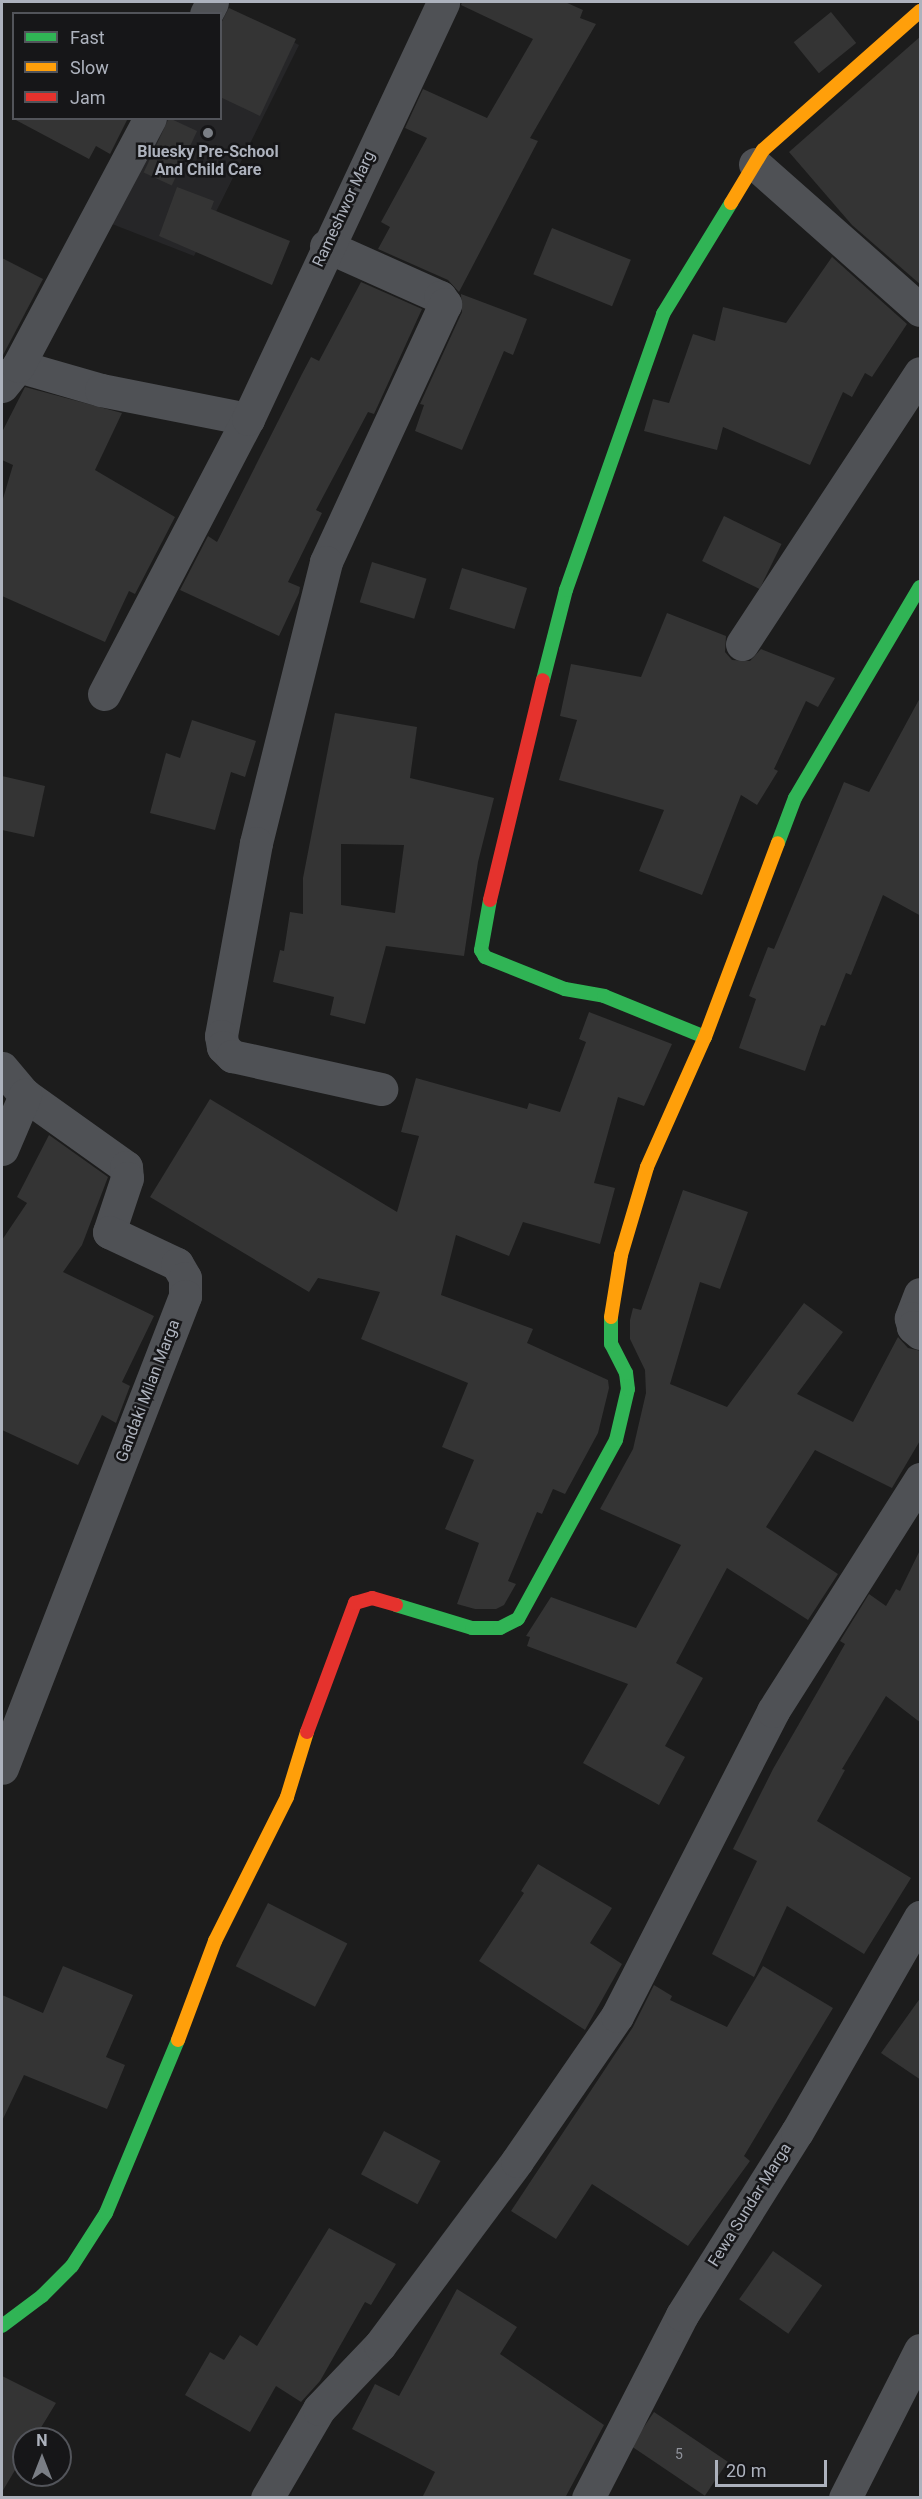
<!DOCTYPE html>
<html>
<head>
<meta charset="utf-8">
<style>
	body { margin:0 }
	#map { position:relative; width:922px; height:2499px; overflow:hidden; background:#1c1c1c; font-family:Roboto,sans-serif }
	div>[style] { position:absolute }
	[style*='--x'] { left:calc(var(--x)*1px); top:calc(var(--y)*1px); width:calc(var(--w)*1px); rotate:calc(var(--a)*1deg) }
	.built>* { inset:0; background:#262628 }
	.building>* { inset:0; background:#343434; transform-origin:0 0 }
	.street>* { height:33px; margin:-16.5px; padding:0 16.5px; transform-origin:16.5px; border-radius:16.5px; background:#4f5155 }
	.fast>* { height:14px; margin:-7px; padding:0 7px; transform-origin:7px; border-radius:7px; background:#30b455 }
	.slow>* { height:14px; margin:-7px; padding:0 7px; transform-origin:7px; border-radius:7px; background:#ff9f0a }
	.jam>* { height:14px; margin:-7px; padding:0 7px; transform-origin:7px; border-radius:7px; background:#e5322d }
	.dots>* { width:16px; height:16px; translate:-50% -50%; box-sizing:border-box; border:3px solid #161618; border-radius:50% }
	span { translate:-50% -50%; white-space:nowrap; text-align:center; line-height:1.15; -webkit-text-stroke:5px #161618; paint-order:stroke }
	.number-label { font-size:14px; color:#8f929b }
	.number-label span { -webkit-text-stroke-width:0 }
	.poi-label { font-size:16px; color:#adb2bd; font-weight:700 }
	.street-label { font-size:16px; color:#adb2bd }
	.frame { position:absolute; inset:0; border:3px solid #adb2bd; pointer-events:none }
	.legend { position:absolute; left:12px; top:12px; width:210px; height:108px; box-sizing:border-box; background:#161618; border:2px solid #52545a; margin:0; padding:8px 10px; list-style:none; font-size:18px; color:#adb2bd }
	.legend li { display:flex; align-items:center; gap:12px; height:30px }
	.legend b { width:30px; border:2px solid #52545a }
	.north { position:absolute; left:12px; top:2427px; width:60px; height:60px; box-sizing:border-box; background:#161618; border:2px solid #52545a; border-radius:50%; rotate:0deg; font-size:16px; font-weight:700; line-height:24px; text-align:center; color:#adb2bd }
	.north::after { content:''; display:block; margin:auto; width:21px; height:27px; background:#7a7e85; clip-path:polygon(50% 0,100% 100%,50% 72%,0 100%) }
	.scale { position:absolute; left:715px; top:2460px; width:112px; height:27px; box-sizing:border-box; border:3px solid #adb2bd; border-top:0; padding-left:8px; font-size:18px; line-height:21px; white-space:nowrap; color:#adb2bd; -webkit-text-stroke:4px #161618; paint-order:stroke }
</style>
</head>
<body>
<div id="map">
	<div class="built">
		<div style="clip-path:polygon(224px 6px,299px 45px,194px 256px,112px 224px,166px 119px,220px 118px)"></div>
	</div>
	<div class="building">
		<div style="clip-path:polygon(462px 2px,565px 2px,583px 10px,580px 18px,596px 24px,530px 138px,538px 141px,459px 292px,448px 280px,378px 249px,390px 227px,381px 222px,427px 138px,405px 128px,423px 89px,487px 118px,533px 39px,461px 5px)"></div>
		<div style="clip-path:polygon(229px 8px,296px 39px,260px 116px,220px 97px,220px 25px)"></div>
		<div style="left:831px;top:12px;width:40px;height:48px;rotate:51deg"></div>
		<div style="clip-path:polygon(921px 36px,921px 285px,852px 225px,789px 152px)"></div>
		<div style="clip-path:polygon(12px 118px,128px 118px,110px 154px,96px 146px,89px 159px)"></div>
		<div style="left:169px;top:118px;width:31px;height:60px;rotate:25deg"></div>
		<div style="clip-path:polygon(177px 187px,214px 201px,211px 209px,290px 241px,272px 285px,159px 236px)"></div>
		<div style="left:552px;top:228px;width:85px;height:50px;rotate:22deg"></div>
		<div style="clip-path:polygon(832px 257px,907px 324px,872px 377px,865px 373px,852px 397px,843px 392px,810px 465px,723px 427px,717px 450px,644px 431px,653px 399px,669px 403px,693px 334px,715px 341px,723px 307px,786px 323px)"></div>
		<div style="clip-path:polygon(2px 258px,43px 279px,2px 357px)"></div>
		<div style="clip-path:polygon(361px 282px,422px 309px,374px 414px,368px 412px,316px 510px,322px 513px,288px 582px,300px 587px,299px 593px,279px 636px,180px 590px,208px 536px,217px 542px,302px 374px,311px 357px,319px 361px)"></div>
		<div style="clip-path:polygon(461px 294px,527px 319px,513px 355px,504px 351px,462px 450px,415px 431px,424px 405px,420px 404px,462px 312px)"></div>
		<div style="clip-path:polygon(25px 387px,122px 413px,95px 470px,175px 517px,135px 594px,129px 591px,105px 642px,2px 596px,2px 502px,13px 465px,2px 460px,2px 432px)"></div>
		<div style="left:724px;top:516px;width:64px;height:50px;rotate:26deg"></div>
		<div style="left:372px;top:562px;width:57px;height:42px;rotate:17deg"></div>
		<div style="left:462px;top:568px;width:68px;height:43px;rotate:17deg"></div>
		<div style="clip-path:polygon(667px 613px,726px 636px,725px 652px,732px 660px,750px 661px,761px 649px,835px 678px,818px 707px,806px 701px,774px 769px,778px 771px,757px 805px,741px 795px,702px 895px,639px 871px,664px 810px,559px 780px,577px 720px,560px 716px,571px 664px,641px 677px)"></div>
		<div style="clip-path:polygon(921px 696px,921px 916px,883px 895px,851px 975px,846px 973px,825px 1026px,821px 1025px,805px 1071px,739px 1048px,756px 999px,749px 996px,768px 947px,774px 949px,844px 782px,869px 792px)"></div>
		<div style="clip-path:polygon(evenodd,335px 713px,417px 727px,410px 778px,494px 798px,478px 862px,464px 956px,386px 946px,365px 1024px,330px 1015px,334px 997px,273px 982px,280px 950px,284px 951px,290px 912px,303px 914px,303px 878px,335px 713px,341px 844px,404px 845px,395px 913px,341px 905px,341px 844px)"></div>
		<div style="clip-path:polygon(192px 720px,256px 741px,245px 777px,231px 772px,215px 830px,150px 813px,166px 753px,180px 758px)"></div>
		<div style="clip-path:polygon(2px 776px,45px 786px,34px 837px,2px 830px)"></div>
		<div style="clip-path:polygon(589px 1012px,672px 1044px,644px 1106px,618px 1097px,594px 1183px,615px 1188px,600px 1244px,523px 1222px,509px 1256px,456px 1235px,441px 1295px,533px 1329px,527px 1343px,608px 1380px,609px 1388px,598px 1433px,565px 1494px,553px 1489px,542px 1514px,537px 1512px,508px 1581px,516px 1584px,504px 1605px,496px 1609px,475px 1609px,457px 1604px,479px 1543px,445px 1529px,474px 1460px,442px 1447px,468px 1383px,361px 1339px,380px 1292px,318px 1278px,309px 1292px,150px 1197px,210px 1099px,397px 1212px,419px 1136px,401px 1132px,416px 1078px,527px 1109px,529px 1103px,560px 1112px,586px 1042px,579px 1039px)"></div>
		<div style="clip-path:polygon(49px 1135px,108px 1177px,82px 1245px,63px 1272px,154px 1316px,122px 1382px,130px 1386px,116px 1423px,102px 1415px,78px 1465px,2px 1430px,2px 1240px,27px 1203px,17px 1197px)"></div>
		<div style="clip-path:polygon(683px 1190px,748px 1212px,720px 1289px,700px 1282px,670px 1384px,727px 1407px,804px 1303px,843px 1332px,797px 1394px,853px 1422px,898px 1337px,908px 1348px,921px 1351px,921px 1439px,892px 1488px,815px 1450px,766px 1527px,838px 1574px,808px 1620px,727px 1568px,676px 1663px,703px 1678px,665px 1746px,685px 1757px,659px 1805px,583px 1763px,628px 1684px,527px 1646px,530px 1637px,526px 1636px,551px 1597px,636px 1628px,681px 1545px,600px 1509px,633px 1449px,646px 1393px,645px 1370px,630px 1339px,630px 1320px,633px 1308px,641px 1310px)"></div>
		<div style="clip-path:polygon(921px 1548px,921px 1723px,886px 1696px,842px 1769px,845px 1770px,817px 1821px,911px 1878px,864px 1954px,787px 1906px,754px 1977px,712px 1954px,757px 1861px,733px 1849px,773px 1769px,845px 1644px,840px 1641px,869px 1594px,886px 1606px,896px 1589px,900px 1591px)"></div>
		<div style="clip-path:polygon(538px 1864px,612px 1908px,590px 1943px,622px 1964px,585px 2030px,479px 1961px,524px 1893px,521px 1891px)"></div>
		<div style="left:268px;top:1903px;width:89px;height:71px;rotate:27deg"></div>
		<div style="clip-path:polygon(63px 1966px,133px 1995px,106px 2057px,125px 2065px,107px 2109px,24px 2075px,2px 2121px,2px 1995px,43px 2013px)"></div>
		<div style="clip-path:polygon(763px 1966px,833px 2008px,744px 2156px,750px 2161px,688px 2246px,592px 2184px,556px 2239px,511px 2211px,633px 2027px,654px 1985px,672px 1996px,670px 2000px,727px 2027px)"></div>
		<div style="clip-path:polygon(921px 1997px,921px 2080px,881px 2053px)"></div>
		<div style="left:384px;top:2131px;width:64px;height:49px;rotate:28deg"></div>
		<div style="clip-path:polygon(329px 2228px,396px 2264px,371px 2305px,365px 2302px,320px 2381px,301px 2402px,276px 2386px,250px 2432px,185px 2395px,210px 2352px,224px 2360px,240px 2335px,257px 2346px)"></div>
		<div style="left:773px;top:2251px;width:60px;height:59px;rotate:35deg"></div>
		<div style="clip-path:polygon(457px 2289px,517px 2327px,500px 2354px,604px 2425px,565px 2498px,422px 2498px,435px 2472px,352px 2429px,375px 2384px,399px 2396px)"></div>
		<div style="clip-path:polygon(2px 2376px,56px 2403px,34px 2439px,24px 2439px,24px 2455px,2px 2492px)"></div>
		<div style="left:654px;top:2412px;width:89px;height:41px;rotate:34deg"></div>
	</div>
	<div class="street">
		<div style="--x:206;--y:14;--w:13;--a:-63"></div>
		<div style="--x:755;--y:164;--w:220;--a:41.5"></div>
		<div style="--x:326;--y:246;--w:125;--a:24.1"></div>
		<div style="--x:440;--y:297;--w:9;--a:54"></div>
		<div style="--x:445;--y:304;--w:284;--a:114.8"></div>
		<div style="--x:326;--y:562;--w:290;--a:104"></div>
		<div style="--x:256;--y:843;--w:196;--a:100.3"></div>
		<div style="--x:221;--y:1036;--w:11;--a:80"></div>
		<div style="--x:223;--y:1047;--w:13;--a:45"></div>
		<div style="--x:232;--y:1056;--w:153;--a:12.5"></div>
		<div style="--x:18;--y:366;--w:86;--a:16.1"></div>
		<div style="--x:101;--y:390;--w:150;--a:11.2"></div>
		<div style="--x:2;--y:386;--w:26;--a:-51"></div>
		<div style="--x:18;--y:366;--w:281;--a:-62"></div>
		<div style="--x:742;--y:644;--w:324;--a:-56.7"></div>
		<div style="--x:104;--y:694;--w:310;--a:-62.4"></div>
		<div style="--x:248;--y:419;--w:460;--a:-64.9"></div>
		<div style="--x:2;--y:1068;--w:35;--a:50"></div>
		<div style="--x:25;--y:1095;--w:124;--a:35.5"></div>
		<div style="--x:126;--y:1167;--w:11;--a:85"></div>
		<div style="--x:127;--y:1178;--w:57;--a:108.4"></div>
		<div style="--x:109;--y:1232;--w:75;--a:25.2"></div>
		<div style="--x:177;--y:1264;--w:16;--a:60"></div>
		<div style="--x:185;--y:1278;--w:18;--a:90"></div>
		<div style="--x:185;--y:1296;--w:506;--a:111.19"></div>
		<div style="--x:2;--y:1149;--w:59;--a:-66.9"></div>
		<div style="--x:920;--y:1294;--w:26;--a:111"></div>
		<div style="--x:911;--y:1318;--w:9;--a:77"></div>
		<div style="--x:913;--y:1327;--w:9;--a:41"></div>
		<div style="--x:267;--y:2498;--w:103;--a:-59.7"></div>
		<div style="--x:319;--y:2409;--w:88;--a:-46.4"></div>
		<div style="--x:380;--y:2345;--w:229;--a:-53.3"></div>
		<div style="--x:517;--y:2161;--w:176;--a:-55.4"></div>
		<div style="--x:617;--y:2016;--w:343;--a:-62.9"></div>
		<div style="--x:773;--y:1711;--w:275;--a:-57.6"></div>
		<div style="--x:588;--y:2498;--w:206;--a:-62.8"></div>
		<div style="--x:682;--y:2315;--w:216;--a:-57.9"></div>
		<div style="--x:797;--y:2132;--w:248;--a:-60.2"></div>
		<div style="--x:845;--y:2498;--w:166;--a:-63.1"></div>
	</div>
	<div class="fast">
		<div style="--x:543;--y:680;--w:93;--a:-75.7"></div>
		<div style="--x:566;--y:590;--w:293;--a:-70.6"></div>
		<div style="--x:663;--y:314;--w:130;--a:-58.5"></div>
		<div style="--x:778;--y:843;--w:48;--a:-69.3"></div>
		<div style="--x:795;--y:798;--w:245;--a:-59.4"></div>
		<div style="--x:490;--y:900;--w:51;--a:100.2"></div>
		<div style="--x:481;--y:950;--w:8;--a:60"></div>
		<div style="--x:485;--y:957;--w:86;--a:21.8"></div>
		<div style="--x:565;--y:989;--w:40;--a:10"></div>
		<div style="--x:604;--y:996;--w:109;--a:22.1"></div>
		<div style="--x:396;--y:1605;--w:79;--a:16.8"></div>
		<div style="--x:472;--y:1628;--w:28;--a:0"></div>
		<div style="--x:500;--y:1628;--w:20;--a:-27"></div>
		<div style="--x:518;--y:1619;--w:204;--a:-61.3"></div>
		<div style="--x:616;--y:1440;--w:52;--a:-76.8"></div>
		<div style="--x:628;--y:1389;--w:16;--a:-97"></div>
		<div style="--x:626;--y:1373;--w:33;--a:-117"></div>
		<div style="--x:611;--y:1344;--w:27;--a:-90"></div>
		<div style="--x:2;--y:2326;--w:50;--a:-36.9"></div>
		<div style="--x:42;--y:2296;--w:42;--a:-45"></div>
		<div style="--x:72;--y:2266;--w:63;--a:-57.3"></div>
		<div style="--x:106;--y:2213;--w:187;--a:-67.4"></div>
	</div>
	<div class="slow">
		<div style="--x:731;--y:203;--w:62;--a:-58.9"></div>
		<div style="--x:763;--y:150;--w:210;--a:-41.5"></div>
		<div style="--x:611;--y:1317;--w:63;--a:-80.8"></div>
		<div style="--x:621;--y:1255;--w:92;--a:-73.5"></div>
		<div style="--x:647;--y:1167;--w:142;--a:-66"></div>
		<div style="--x:705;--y:1037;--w:207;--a:-69.4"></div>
		<div style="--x:178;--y:2040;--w:106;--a:-69.5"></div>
		<div style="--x:215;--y:1941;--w:161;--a:-63.4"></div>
		<div style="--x:287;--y:1797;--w:68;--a:-72.9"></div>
	</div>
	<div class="jam">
		<div style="--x:490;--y:900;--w:226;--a:-76.5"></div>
		<div style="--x:307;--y:1732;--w:138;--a:-69.6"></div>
		<div style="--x:355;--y:1603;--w:18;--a:-16"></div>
		<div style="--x:372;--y:1598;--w:25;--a:16"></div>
	</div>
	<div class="dots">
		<div style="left:208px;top:133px;background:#7a7e85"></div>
	</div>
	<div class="number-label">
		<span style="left:679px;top:2454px">5</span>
	</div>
	<div class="poi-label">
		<span style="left:208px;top:161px">Bluesky Pre-School<br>And Child Care</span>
	</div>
	<div class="street-label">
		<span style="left:344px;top:209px;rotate:-65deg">Rameshwor Marg</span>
		<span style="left:148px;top:1391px;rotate:-69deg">Gandaki Milan Marga</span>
		<span style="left:750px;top:2205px;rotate:-58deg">Fewa Sundar Marga</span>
	</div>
	<div class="frame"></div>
	<ul class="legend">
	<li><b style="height:8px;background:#30b455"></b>Fast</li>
	<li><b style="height:8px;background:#ff9f0a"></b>Slow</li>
	<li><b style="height:8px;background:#e5322d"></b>Jam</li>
	</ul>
	<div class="north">N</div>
	<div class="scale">20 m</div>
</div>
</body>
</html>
